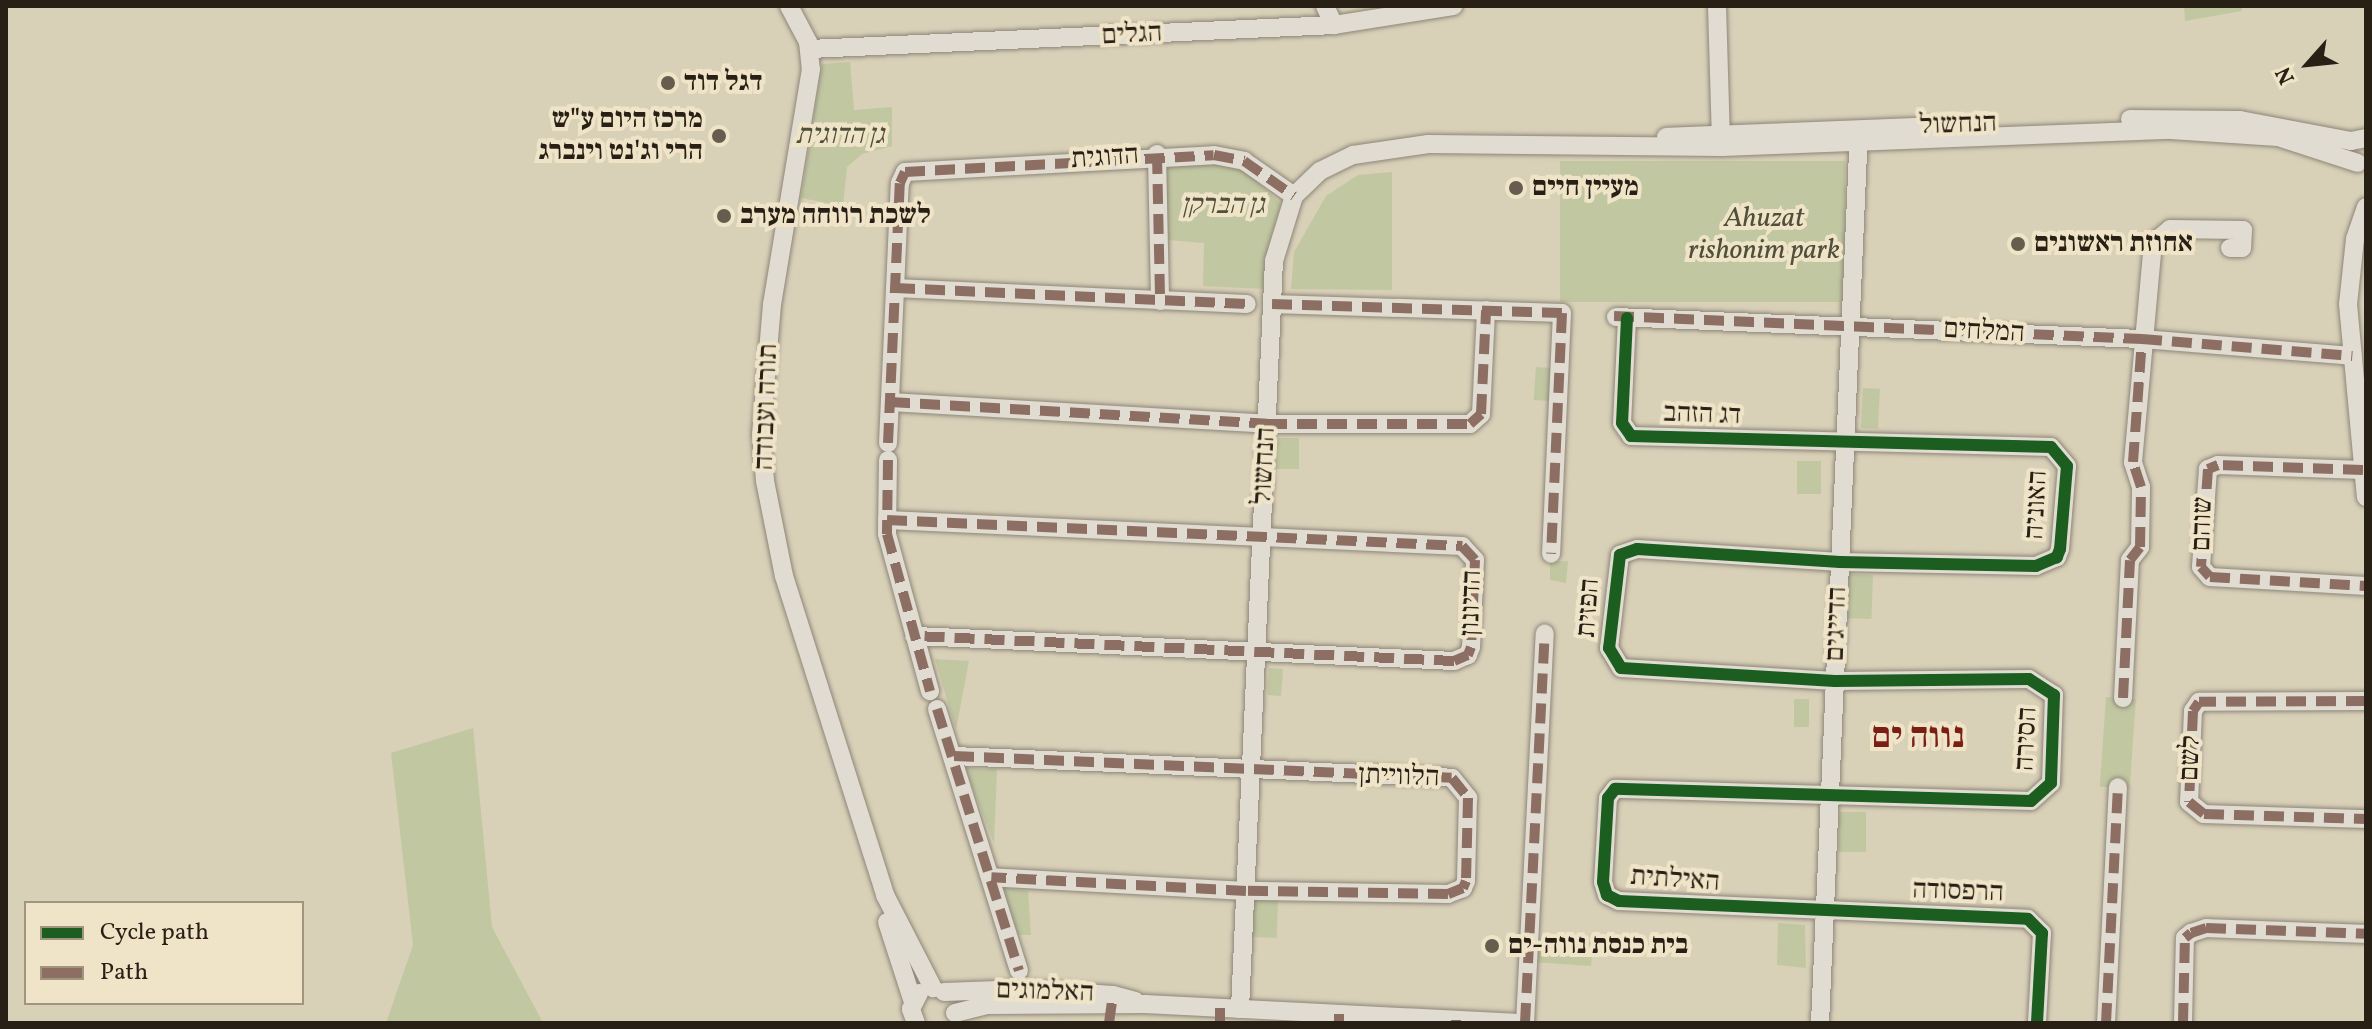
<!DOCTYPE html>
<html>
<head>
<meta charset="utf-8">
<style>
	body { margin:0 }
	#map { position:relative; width:2372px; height:1029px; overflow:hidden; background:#d9d0b8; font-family:Vollkorn,"Frank Ruhl Libre",serif }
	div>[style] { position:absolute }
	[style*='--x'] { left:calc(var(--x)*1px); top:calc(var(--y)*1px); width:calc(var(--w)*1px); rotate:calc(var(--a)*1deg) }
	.green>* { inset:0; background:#c1c7a1; transform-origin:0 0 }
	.roads { filter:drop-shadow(0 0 2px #8d8678) drop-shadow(0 0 2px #8d8678) }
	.minor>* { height:18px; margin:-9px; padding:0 9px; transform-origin:9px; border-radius:9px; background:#e1dcd1 }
	.quiet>* { height:10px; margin-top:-5px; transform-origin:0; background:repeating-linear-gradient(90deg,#8d6e63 0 20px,transparent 0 30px) }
	.cycleway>* { height:12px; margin:-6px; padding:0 6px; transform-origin:6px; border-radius:6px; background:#1b5e20 }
	.dots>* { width:22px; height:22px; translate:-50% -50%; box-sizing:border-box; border:4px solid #efe4c8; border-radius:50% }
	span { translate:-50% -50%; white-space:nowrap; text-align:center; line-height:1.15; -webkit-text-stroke:8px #efe4c8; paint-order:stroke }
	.street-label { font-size:28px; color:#281f15 }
	.poi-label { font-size:28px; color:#281f15; font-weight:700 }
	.left { translate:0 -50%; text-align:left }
	.right { translate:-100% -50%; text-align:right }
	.park-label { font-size:28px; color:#504f39; font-style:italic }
	.district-label { font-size:36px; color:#7a1f14; font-weight:700 }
	.frame { position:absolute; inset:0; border:8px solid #281f15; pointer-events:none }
	.legend { position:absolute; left:24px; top:901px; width:280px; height:104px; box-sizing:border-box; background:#efe4c8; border:2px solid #9f9580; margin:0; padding:10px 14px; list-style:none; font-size:24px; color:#281f15 }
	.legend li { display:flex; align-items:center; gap:16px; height:40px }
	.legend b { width:40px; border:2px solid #9f9580 }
	.north { position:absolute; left:2268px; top:24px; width:80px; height:80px; -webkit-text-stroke:6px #efe4c8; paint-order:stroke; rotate:243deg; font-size:22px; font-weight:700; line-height:32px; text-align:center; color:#281f15 }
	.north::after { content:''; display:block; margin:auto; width:28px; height:36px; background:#281f15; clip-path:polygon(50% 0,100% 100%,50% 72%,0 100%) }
</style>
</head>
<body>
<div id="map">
	<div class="green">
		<div style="clip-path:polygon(2184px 6px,2242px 6px,2242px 11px,2185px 21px)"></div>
		<div style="clip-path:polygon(850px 62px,854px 110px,892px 107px,892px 146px,862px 154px,847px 167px,843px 206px,801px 198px,822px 64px)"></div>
		<div style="left:1560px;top:161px;width:285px;height:141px"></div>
		<div style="clip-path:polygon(1166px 164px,1240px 165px,1281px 204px,1269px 243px,1267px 289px,1203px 286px,1204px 243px,1167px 240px)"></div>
		<div style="clip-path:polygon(1392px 172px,1392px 290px,1291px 289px,1294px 252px,1326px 196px,1358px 175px)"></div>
		<div style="left:1536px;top:367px;width:16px;height:33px;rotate:4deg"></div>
		<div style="left:1863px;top:388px;width:17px;height:40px;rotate:3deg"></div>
		<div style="left:1273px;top:438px;width:26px;height:31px"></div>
		<div style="left:1797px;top:461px;width:24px;height:33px"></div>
		<div style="clip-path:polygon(1568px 561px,1566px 583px,1550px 580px,1550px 562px)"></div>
		<div style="left:1847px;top:574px;width:26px;height:44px;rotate:2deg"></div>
		<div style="clip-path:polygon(935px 659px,969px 661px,956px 730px)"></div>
		<div style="left:1269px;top:668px;width:14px;height:27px;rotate:4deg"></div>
		<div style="left:2106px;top:697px;width:30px;height:90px;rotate:4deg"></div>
		<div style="left:1794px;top:699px;width:15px;height:28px"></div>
		<div style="clip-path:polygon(473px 728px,492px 927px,543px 1023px,386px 1023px,413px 945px,391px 753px)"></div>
		<div style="clip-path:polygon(965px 768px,997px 769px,994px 843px)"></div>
		<div style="left:1839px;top:812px;width:27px;height:40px"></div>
		<div style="clip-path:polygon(1000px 887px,1028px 891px,1031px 935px,1018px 935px)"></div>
		<div style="left:1251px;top:900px;width:27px;height:37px;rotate:2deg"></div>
		<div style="clip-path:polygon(1778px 923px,1805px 925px,1806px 968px,1777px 965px)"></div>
		<div style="left:1534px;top:937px;width:59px;height:25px;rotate:4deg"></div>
	</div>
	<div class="roads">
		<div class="minor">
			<div style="--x:789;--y:6;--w:41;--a:62.2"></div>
			<div style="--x:808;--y:42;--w:27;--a:84"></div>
			<div style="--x:811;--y:69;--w:238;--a:99.4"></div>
			<div style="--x:772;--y:304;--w:130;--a:94.8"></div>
			<div style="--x:761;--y:434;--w:47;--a:85.1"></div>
			<div style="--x:765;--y:481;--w:97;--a:78.7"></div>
			<div style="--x:784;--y:576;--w:335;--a:72.4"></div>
			<div style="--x:885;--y:895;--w:105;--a:62.7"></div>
			<div style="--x:1325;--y:6;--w:21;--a:65"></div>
			<div style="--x:1717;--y:6;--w:137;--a:88.3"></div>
			<div style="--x:810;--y:49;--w:525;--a:-2.62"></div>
			<div style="--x:1334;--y:25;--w:121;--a:-9"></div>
			<div style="--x:2130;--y:119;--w:110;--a:0.5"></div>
			<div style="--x:2240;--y:120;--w:113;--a:10.7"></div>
			<div style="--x:2351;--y:141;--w:15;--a:-11"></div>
			<div style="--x:1666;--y:137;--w:278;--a:-2.3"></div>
			<div style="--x:1157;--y:154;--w:147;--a:88.8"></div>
			<div style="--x:2366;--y:207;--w:34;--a:109"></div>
			<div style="--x:2355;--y:239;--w:65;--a:96.1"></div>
			<div style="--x:2348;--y:304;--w:194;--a:84.7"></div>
			<div style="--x:895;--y:288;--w:352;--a:2.6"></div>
			<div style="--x:1272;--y:304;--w:290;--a:1.8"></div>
			<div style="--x:1562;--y:313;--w:241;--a:92.6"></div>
			<div style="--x:1616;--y:317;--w:526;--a:2.4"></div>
			<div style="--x:2142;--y:339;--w:211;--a:4.6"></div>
			<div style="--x:1627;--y:318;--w:105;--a:92.7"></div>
			<div style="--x:1622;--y:423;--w:16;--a:55"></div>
			<div style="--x:1631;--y:436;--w:420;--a:1.5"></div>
			<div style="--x:2051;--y:447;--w:25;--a:50"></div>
			<div style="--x:2067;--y:466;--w:83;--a:94.8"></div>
			<div style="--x:2060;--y:549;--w:9;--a:111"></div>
			<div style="--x:2057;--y:557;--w:23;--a:157"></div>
			<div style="--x:2036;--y:566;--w:196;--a:-178.8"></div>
			<div style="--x:1840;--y:562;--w:203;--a:-176.3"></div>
			<div style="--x:1637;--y:549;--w:18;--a:161"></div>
			<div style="--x:1620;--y:555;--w:94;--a:96.7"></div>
			<div style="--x:1609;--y:648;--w:23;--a:59"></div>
			<div style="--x:1621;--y:668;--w:214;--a:3.5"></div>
			<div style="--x:1835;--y:681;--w:194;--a:-0.6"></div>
			<div style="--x:2029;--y:679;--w:30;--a:33"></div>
			<div style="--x:2054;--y:695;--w:88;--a:92"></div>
			<div style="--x:2051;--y:783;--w:27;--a:138"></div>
			<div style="--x:2031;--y:801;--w:416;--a:-178.3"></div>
			<div style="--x:1615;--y:789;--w:11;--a:128"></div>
			<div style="--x:1608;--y:798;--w:84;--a:93.4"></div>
			<div style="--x:1603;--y:882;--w:14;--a:73"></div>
			<div style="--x:1607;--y:895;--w:13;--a:27"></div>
			<div style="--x:1619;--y:901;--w:409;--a:2.5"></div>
			<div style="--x:2028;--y:919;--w:20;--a:45"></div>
			<div style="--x:2042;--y:933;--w:90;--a:93.2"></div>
			<div style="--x:890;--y:402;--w:378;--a:3.3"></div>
			<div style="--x:1267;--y:424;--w:203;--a:0"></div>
			<div style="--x:1470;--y:424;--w:15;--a:-42"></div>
			<div style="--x:1481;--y:414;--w:104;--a:-87.2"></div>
			<div style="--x:888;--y:443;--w:260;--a:-87.4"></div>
			<div style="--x:900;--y:183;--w:12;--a:-66"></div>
			<div style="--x:905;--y:172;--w:309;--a:-3.1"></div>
			<div style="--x:1214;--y:155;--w:31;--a:11"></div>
			<div style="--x:1244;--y:161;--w:61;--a:35"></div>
			<div style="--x:888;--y:460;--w:74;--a:90.8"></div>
			<div style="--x:887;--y:534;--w:163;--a:74.7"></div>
			<div style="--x:2363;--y:470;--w:145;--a:-178"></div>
			<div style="--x:2218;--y:465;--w:11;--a:158"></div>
			<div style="--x:2208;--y:469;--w:98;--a:94.1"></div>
			<div style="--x:2201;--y:567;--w:13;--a:48"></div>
			<div style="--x:2210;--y:577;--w:156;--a:3.3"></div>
			<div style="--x:887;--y:520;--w:576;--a:2.59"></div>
			<div style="--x:1462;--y:546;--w:19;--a:47"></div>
			<div style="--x:1475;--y:560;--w:87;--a:92.6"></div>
			<div style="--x:1471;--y:647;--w:9;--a:111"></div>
			<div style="--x:1468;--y:655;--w:15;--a:157"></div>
			<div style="--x:1454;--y:661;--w:540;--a:-177.34"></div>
			<div style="--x:2123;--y:698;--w:138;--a:-87.1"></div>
			<div style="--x:2130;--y:560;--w:16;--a:-52"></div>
			<div style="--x:2140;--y:547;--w:60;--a:-89"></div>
			<div style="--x:2141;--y:487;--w:26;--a:-108"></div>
			<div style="--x:2133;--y:462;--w:220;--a:-84.8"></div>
			<div style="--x:2153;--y:243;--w:22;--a:-39"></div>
			<div style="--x:2170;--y:229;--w:73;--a:0.8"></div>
			<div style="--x:2243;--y:230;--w:18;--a:93"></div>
			<div style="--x:2242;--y:248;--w:12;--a:180"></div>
			<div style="--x:2366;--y:701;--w:167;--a:179.7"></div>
			<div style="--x:2199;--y:702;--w:11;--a:124"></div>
			<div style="--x:2193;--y:711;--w:91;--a:92.5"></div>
			<div style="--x:2189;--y:802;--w:19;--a:39"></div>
			<div style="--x:2204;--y:814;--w:162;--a:1.8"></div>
			<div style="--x:937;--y:709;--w:274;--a:72.6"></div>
			<div style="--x:954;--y:756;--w:498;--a:2.5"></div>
			<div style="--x:1452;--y:778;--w:26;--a:51"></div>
			<div style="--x:1468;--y:798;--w:83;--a:91.4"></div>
			<div style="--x:1466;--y:881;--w:8;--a:113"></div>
			<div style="--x:1463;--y:888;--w:16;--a:158"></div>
			<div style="--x:1448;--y:894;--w:202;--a:-179.1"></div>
			<div style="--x:1246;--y:891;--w:255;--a:-176.9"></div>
			<div style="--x:887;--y:922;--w:84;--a:72"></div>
			<div style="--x:944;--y:992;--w:81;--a:-2.1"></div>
			<div style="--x:1025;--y:989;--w:88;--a:3.9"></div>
			<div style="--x:1113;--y:995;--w:23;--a:15"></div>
			<div style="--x:1240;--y:1009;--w:749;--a:-87.4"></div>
			<div style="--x:1274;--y:261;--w:68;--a:-72.9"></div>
			<div style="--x:1294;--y:196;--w:36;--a:-44"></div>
			<div style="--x:1320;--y:171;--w:37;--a:-26"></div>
			<div style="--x:1353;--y:155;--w:76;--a:-8.3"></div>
			<div style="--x:1428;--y:144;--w:294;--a:0.6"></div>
			<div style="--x:1722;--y:147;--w:449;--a:-2.2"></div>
			<div style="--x:2171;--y:130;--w:107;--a:3.7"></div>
			<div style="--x:2278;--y:137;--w:84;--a:18"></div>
			<div style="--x:955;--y:1013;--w:33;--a:-14"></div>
			<div style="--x:987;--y:1005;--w:158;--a:-0.4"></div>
			<div style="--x:1145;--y:1004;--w:370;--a:2.9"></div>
			<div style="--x:916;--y:1023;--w:15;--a:-110"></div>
			<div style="--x:911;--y:1009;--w:18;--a:-63"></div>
			<div style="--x:1525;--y:1023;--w:390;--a:-87.1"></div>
			<div style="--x:1820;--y:1023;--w:894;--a:-87.5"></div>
			<div style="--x:2106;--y:1023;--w:236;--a:-87.1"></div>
			<div style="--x:2183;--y:1023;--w:85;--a:-88.7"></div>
			<div style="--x:2185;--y:938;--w:8;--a:-40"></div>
			<div style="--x:2191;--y:933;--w:16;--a:-18"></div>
			<div style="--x:2206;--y:928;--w:160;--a:2.1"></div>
		</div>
	</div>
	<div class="quiet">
		<div style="--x:1157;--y:154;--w:147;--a:88.8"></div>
		<div style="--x:895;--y:288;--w:352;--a:2.6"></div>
		<div style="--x:1272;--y:304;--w:290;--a:1.8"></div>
		<div style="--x:1562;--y:313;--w:241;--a:92.6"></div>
		<div style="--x:1614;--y:316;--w:529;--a:2.49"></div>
		<div style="--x:2142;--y:339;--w:211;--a:4.6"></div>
		<div style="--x:890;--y:402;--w:378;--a:3.3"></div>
		<div style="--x:1267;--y:424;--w:203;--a:0"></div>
		<div style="--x:1470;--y:424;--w:15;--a:-42"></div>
		<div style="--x:1481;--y:414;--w:104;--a:-87.2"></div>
		<div style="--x:888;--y:443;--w:260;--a:-87.4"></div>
		<div style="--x:900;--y:183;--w:12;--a:-66"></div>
		<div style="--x:905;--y:172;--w:309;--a:-3.1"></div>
		<div style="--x:1214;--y:155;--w:31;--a:11"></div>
		<div style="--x:1244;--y:161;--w:61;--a:35"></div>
		<div style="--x:888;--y:460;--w:74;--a:90.8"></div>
		<div style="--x:887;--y:534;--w:163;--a:74.7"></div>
		<div style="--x:2363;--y:470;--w:145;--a:-178"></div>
		<div style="--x:2218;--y:465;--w:11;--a:158"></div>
		<div style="--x:2208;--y:469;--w:98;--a:94.1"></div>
		<div style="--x:2201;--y:567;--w:13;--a:48"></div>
		<div style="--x:2210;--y:577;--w:156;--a:3.3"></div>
		<div style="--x:887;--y:520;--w:576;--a:2.59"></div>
		<div style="--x:1462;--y:546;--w:19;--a:47"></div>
		<div style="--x:1475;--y:560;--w:87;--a:92.6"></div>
		<div style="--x:1471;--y:647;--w:9;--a:111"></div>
		<div style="--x:1468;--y:655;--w:15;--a:157"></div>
		<div style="--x:1454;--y:661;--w:540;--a:-177.34"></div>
		<div style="--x:2123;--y:698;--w:138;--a:-87.1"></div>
		<div style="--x:2130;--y:560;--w:16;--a:-52"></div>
		<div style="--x:2140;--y:547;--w:60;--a:-89"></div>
		<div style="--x:2141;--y:487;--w:26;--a:-108"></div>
		<div style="--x:2133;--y:462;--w:123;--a:-85.8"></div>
		<div style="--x:2366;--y:701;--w:167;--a:179.7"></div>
		<div style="--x:2199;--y:702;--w:11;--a:124"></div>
		<div style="--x:2193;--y:711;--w:91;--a:92.5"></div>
		<div style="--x:2189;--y:802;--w:19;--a:39"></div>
		<div style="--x:2204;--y:814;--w:162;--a:1.8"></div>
		<div style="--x:937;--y:709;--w:274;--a:72.6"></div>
		<div style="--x:954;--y:756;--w:498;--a:2.5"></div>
		<div style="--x:1452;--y:778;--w:26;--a:51"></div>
		<div style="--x:1468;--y:798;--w:83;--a:91.4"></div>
		<div style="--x:1466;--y:881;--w:8;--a:113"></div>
		<div style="--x:1463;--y:888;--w:16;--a:158"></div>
		<div style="--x:1448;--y:894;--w:202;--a:-179.1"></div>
		<div style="--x:1246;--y:891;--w:255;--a:-176.9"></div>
		<div style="--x:1109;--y:1023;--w:28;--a:-82"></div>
		<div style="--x:1220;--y:1023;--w:15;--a:-90"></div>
		<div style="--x:1339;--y:1023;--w:9;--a:-90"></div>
		<div style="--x:1456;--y:1023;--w:3;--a:-90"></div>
		<div style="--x:1525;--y:1023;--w:390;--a:-87.1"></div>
		<div style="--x:2106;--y:1023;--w:236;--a:-87.1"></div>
		<div style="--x:2183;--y:1023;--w:85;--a:-88.7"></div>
		<div style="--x:2185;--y:938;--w:8;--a:-40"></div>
		<div style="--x:2191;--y:933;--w:16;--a:-18"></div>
		<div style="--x:2206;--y:928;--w:160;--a:2.1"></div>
	</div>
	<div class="cycleway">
		<div style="--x:1627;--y:318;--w:105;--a:92.7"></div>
		<div style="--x:1622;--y:423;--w:16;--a:55"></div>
		<div style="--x:1631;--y:436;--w:420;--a:1.5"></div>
		<div style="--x:2051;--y:447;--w:25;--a:50"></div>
		<div style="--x:2067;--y:466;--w:83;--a:94.8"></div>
		<div style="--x:2060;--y:549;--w:9;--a:111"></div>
		<div style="--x:2057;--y:557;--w:23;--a:157"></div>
		<div style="--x:2036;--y:566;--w:196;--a:-178.8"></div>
		<div style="--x:1840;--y:562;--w:203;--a:-176.3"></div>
		<div style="--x:1637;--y:549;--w:18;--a:161"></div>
		<div style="--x:1620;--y:555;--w:94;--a:96.7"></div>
		<div style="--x:1609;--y:648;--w:23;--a:59"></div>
		<div style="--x:1621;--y:668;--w:214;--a:3.5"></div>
		<div style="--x:1835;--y:681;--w:194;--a:-0.6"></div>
		<div style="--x:2029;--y:679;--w:30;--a:33"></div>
		<div style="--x:2054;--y:695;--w:88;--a:92"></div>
		<div style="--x:2051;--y:783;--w:27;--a:138"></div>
		<div style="--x:2031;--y:801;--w:416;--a:-178.3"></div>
		<div style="--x:1615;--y:789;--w:11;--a:128"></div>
		<div style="--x:1608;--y:798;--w:84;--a:93.4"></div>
		<div style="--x:1603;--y:882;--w:14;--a:73"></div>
		<div style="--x:1607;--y:895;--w:13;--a:27"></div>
		<div style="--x:1619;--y:901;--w:409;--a:2.5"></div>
		<div style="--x:2028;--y:919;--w:20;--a:45"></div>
		<div style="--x:2042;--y:933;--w:90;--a:93.2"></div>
	</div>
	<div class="dots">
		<div style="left:668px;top:83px;background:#665d4e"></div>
		<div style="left:719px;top:136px;background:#665d4e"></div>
		<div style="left:1516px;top:188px;background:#665d4e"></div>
		<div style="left:724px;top:216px;background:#665d4e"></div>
		<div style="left:2018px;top:244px;background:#665d4e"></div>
		<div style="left:1492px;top:946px;background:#665d4e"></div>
	</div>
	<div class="street-label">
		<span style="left:1132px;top:35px;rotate:-3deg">הגלים</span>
		<span style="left:1958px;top:125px;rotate:-2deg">הנחשול</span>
		<span style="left:1105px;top:158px;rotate:-4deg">הדוגית</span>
		<span style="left:1984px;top:332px;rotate:3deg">המלחים</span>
		<span style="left:767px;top:407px;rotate:-88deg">תורה ועבודה</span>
		<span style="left:1702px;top:415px;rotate:2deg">דג הזהב</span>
		<span style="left:1265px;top:466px;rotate:-87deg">הנחשול</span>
		<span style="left:2037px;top:505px;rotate:-87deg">האוניה</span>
		<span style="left:2203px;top:524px;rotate:-88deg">שוהם</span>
		<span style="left:1472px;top:603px;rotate:-88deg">הדיונון</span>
		<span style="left:1589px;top:608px;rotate:-86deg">הפזית</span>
		<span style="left:1837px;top:624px;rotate:-88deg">הדייגים</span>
		<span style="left:2027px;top:739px;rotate:-87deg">הסירה</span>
		<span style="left:2191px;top:758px;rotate:-88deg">לשם</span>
		<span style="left:1399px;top:777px;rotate:2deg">הלווייתן</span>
		<span style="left:1675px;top:880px;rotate:4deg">האילתית</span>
		<span style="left:1958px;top:892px;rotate:2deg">הרפסודה</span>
		<span style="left:1045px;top:992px;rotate:2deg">האלמוגים</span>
	</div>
	<div class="poi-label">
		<span class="left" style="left:684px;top:83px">דגל דוד</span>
		<span class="right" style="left:703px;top:136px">מרכז היום ע"ש<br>הרי וג'נט וינברג</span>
		<span class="left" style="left:1532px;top:188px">מעיין חיים</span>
		<span class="left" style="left:740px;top:216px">לשכת רווחה מערב</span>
		<span class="left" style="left:2034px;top:244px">אחוזת ראשונים</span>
		<span class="left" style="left:1508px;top:946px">בית כנסת נווה-ים</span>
	</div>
	<div class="park-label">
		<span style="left:840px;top:136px">גן הדוגית</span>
		<span style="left:1223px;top:206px">גן הברקן</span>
		<span style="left:1764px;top:235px">Ahuzat<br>rishonim park</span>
	</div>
	<div class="district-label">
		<span style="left:1918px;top:739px">נווה ים</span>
	</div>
	<div class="frame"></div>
	<ul class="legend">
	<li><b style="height:10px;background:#1b5e20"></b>Cycle path</li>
	<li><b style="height:10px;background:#8d6e63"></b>Path</li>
	</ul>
	<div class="north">N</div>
</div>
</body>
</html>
